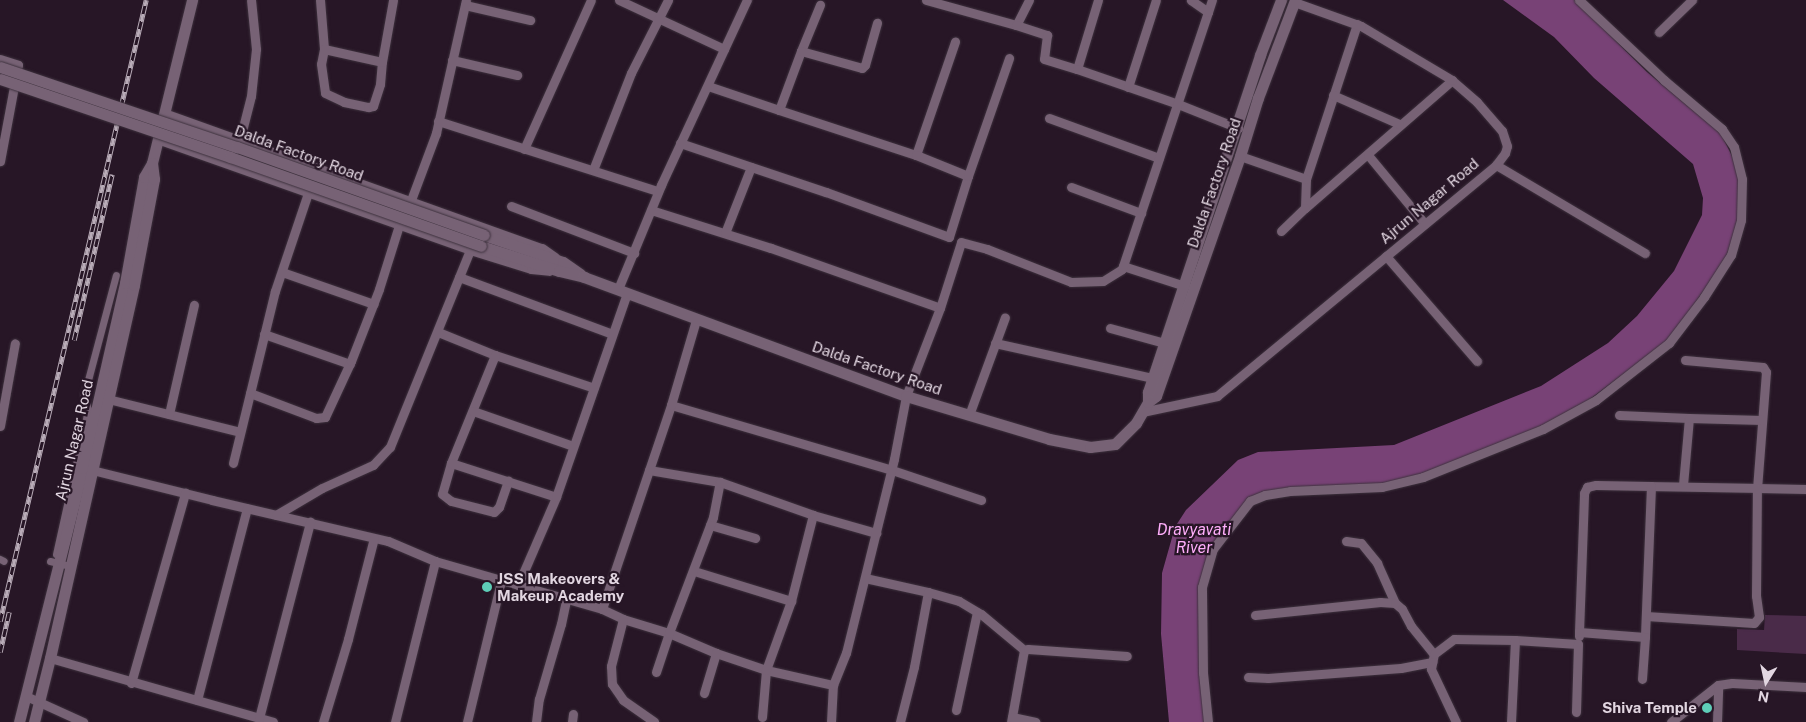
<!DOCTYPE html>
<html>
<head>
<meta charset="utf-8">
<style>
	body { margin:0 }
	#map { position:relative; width:1806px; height:722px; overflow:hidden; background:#271626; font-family:"Public Sans",sans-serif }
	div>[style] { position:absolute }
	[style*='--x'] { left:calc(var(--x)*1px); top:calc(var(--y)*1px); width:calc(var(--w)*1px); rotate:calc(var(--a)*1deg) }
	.green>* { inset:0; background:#4a2b49 }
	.water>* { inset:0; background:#784276 }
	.roads { filter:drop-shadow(0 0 1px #3d313d) drop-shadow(0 0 1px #3d313d) }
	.pedestrian>* { height:7px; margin:-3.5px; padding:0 3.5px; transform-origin:3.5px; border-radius:3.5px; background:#776275 }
	.minor>* { height:9px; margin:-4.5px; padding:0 4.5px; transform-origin:4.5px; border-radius:4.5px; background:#776275 }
	.tertiary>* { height:11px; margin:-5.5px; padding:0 5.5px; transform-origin:5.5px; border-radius:5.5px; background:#776275 }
	.rail>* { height:4.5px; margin-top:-2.25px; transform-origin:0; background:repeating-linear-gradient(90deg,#271626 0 8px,#b9acb8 0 16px); box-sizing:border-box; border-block:1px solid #b9acb8 }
	.bridges { filter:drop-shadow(0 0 1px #3d313d) drop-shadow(0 0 1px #3d313d) }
	.tertiary-bridge>* { height:11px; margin:-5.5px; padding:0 5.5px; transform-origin:5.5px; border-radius:5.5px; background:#776275 }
	.dots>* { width:14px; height:14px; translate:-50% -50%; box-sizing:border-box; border:2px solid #271626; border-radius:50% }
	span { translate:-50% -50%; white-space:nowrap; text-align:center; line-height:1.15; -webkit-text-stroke:4.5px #271626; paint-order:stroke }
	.street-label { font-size:15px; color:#e2d6e1 }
	.poi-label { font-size:15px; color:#e2d6e1; font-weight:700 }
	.left { translate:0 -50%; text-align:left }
	.right { translate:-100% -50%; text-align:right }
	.water-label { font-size:16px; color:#ffaefb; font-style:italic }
	.north { position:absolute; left:1741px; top:657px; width:50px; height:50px; -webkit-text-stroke:4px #271626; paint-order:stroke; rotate:190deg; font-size:14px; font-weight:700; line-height:20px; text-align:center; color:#e2d6e1 }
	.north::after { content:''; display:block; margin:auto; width:18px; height:22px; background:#e2d6e1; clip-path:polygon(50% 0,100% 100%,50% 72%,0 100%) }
</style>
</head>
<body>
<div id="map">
	<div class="green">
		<div style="clip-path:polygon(1765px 615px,1806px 616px,1806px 654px,1737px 650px,1737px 629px,1764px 630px)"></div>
	</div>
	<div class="water">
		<div style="clip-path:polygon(1503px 0,1574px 0,1647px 72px,1721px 134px,1738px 168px,1741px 213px,1724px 263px,1667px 341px,1557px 424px,1405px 484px,1266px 494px,1217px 540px,1201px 589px,1211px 722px,1169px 722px,1161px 634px,1162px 573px,1175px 527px,1186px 510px,1238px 460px,1258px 452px,1394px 445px,1541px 386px,1608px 343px,1637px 316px,1674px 271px,1702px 215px,1703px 198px,1693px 164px,1594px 78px,1554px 37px)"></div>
	</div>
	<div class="roads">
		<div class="pedestrian">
			<div style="--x:56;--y:554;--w:148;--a:-77.5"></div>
			<div style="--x:88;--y:410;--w:16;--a:-105"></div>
			<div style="--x:84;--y:395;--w:124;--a:-75.1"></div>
			<div style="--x:0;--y:559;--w:4;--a:27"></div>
			<div style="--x:50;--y:561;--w:21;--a:14"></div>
		</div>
		<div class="minor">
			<div style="--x:320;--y:0;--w:49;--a:85.3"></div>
			<div style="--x:324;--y:49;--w:15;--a:101"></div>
			<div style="--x:321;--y:64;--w:29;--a:82"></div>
			<div style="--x:325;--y:93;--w:21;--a:25"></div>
			<div style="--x:344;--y:102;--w:25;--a:12"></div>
			<div style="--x:368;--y:107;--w:5;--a:-11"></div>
			<div style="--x:373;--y:106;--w:23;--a:-72"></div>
			<div style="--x:380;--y:84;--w:22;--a:-85"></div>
			<div style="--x:382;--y:62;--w:63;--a:-79.9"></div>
			<div style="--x:619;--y:0;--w:116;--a:25"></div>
			<div style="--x:926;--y:0;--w:93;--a:15.5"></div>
			<div style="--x:1029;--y:0;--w:28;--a:117"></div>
			<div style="--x:1016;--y:25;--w:33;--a:18"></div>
			<div style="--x:1047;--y:35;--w:24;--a:97"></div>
			<div style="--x:1044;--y:59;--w:34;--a:17"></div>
			<div style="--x:1098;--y:0;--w:72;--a:106.9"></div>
			<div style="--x:1077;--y:69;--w:107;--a:19.1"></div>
			<div style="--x:1178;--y:104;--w:65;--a:21.8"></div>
			<div style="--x:465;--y:5;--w:67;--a:13"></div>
			<div style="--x:1208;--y:12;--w:13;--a:-72"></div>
			<div style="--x:1357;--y:24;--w:163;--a:108.2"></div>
			<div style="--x:1306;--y:179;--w:29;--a:92"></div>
			<div style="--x:1305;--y:208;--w:195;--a:-41"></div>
			<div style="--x:1659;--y:32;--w:46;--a:-44.1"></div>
			<div style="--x:324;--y:49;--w:59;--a:12.6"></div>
			<div style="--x:801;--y:51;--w:50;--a:-67.6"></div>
			<div style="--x:0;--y:59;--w:19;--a:18"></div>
			<div style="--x:18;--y:65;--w:98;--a:100.6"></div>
			<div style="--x:452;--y:60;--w:67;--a:13"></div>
			<div style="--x:708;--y:86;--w:75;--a:18.7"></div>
			<div style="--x:779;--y:110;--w:63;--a:-69.6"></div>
			<div style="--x:801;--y:51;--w:63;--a:15.6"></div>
			<div style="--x:862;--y:68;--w:4;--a:-45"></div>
			<div style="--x:865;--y:65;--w:44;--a:-74.1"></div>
			<div style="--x:1128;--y:87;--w:91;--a:-72.2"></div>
			<div style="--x:1333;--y:95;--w:72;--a:23.7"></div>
			<div style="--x:779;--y:110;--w:144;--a:18.2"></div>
			<div style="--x:916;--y:155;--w:120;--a:-71"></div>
			<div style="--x:164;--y:113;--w:401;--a:19.7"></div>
			<div style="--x:542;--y:248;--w:16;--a:35"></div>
			<div style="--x:1049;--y:118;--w:117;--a:20"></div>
			<div style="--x:438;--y:121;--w:231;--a:17.7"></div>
			<div style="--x:157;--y:139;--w:332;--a:19.5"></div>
			<div style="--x:470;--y:250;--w:64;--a:17.3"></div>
			<div style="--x:531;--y:269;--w:18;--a:6"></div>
			<div style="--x:240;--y:139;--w:44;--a:-75.7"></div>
			<div style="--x:251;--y:96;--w:47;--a:-83.9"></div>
			<div style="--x:256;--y:49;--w:49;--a:-95.8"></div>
			<div style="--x:680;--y:143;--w:154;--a:18.6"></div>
			<div style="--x:826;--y:192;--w:131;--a:20.1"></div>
			<div style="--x:949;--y:237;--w:64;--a:-72.7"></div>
			<div style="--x:968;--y:176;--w:56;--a:-158"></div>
			<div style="--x:524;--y:149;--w:163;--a:-65.8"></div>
			<div style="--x:1368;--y:155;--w:89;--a:50.4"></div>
			<div style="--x:1240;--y:156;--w:70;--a:19.2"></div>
			<div style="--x:1496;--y:165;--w:173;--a:30.6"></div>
			<div style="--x:593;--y:170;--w:104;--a:-68.6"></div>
			<div style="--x:631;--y:73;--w:82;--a:-63.1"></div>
			<div style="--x:968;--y:176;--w:125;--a:-70.8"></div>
			<div style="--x:1071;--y:187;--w:75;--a:20.4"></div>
			<div style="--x:411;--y:200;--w:72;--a:-69.5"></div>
			<div style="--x:436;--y:133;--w:136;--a:-77.3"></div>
			<div style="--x:511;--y:206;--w:132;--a:20.9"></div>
			<div style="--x:651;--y:210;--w:126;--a:17.6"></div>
			<div style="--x:771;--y:248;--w:179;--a:19.5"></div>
			<div style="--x:1281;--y:231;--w:33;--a:-44"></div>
			<div style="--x:725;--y:233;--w:71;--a:-68.5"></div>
			<div style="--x:1386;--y:256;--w:139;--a:49.1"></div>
			<div style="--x:1123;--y:266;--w:65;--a:17.9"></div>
			<div style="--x:282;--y:272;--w:97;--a:19.2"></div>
			<div style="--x:459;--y:277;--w:163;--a:20.4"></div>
			<div style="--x:618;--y:289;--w:113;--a:-67.5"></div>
			<div style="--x:661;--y:185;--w:204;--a:-65.1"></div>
			<div style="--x:1110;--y:328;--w:57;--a:15.3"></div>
			<div style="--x:438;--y:332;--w:61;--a:22"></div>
			<div style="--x:495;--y:355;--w:104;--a:18.4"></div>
			<div style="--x:264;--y:334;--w:91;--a:19.2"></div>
			<div style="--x:995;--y:343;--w:162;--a:12.5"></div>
			<div style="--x:495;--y:355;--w:117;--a:112.2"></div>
			<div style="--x:451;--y:463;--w:32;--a:106"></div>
			<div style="--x:442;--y:494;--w:11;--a:38"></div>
			<div style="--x:451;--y:501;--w:44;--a:14.3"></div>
			<div style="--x:494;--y:512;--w:7;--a:-45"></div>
			<div style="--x:499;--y:507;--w:28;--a:-71"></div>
			<div style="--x:1685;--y:360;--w:78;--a:5.1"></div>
			<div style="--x:1763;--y:367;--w:6;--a:59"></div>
			<div style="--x:1766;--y:372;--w:116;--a:94.4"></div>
			<div style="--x:1757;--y:488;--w:49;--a:1.2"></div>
			<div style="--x:250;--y:393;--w:71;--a:20.7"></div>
			<div style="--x:316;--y:418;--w:9;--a:-6"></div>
			<div style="--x:325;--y:417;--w:62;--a:-65.1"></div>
			<div style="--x:351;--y:361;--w:77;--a:-68.7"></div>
			<div style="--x:379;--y:289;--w:67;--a:-72.6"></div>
			<div style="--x:108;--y:399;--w:136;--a:14"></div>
			<div style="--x:671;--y:405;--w:230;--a:16.4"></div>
			<div style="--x:892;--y:470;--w:94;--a:18.6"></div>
			<div style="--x:473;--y:411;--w:106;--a:19.3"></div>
			<div style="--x:1142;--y:412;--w:77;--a:-12"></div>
			<div style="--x:1217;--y:396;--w:362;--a:-39.6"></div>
			<div style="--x:1496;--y:165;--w:15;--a:-53"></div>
			<div style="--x:1505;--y:153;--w:7;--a:-74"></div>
			<div style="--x:1507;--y:146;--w:16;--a:-108"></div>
			<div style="--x:1502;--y:131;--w:38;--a:-131"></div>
			<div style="--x:1477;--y:102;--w:33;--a:-139"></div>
			<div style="--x:1452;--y:80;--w:106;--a:-149.3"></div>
			<div style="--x:1361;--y:26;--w:71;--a:-160.3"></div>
			<div style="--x:169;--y:414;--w:112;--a:-77.1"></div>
			<div style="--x:969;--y:415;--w:104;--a:-69.8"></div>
			<div style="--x:1619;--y:415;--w:70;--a:2.5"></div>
			<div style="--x:0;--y:426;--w:84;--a:-79.8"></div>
			<div style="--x:233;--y:463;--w:177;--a:-76.3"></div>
			<div style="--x:275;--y:291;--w:103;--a:-71.4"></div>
			<div style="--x:451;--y:463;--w:110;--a:17.9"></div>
			<div style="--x:88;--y:469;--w:128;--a:14"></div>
			<div style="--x:212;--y:500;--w:181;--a:13.1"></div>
			<div style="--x:388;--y:541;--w:51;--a:23.1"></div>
			<div style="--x:435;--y:561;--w:174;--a:16"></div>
			<div style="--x:602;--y:609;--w:23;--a:25"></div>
			<div style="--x:623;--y:619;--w:48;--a:16.9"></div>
			<div style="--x:669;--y:633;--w:51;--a:23.1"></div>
			<div style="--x:716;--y:653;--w:53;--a:18.8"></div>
			<div style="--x:766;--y:670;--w:69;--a:12.6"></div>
			<div style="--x:649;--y:470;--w:72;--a:9.6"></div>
			<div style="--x:1683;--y:485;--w:67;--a:-84.9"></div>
			<div style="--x:1689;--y:418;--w:73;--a:1.6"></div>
			<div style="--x:276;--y:515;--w:53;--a:-30.4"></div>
			<div style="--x:322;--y:488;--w:56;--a:-24.3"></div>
			<div style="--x:373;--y:465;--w:25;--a:-47"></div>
			<div style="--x:390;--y:447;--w:213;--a:-67.9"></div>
			<div style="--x:710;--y:525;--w:47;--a:16.1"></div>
			<div style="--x:1346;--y:541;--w:15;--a:8"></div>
			<div style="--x:1361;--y:543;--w:26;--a:51"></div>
			<div style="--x:1377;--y:563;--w:44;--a:65.8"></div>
			<div style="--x:694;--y:571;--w:102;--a:17.2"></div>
			<div style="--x:865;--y:578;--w:65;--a:12.5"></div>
			<div style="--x:928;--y:592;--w:76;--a:100.6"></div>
			<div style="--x:914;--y:667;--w:57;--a:104.3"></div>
			<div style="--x:518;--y:585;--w:96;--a:-66.6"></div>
			<div style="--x:556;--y:497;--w:216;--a:-70.8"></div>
			<div style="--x:928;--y:592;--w:32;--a:16"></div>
			<div style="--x:959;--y:601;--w:26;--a:31"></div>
			<div style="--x:981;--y:614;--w:56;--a:39.9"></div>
			<div style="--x:1024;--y:650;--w:73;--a:100.2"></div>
			<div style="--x:602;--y:609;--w:215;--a:-71.3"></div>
			<div style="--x:671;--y:405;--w:89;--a:-73.6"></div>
			<div style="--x:1255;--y:615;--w:126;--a:-5.9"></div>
			<div style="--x:1380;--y:602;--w:15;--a:4"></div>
			<div style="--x:1395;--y:603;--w:9;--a:41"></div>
			<div style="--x:1402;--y:609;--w:19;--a:62"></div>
			<div style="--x:1411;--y:626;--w:36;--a:51"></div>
			<div style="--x:1646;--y:616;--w:108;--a:3.7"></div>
			<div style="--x:1754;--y:623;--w:8;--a:-50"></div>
			<div style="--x:1759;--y:617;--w:21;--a:-98"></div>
			<div style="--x:1756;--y:596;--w:108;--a:-89.5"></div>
			<div style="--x:1757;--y:488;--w:106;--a:-178.9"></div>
			<div style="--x:623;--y:619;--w:49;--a:104.3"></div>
			<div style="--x:611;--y:666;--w:18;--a:87"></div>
			<div style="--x:612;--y:684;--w:19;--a:55"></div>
			<div style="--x:623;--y:700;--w:38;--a:35"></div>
			<div style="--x:1579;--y:632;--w:139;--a:-87.9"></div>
			<div style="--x:1584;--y:493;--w:7;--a:-63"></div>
			<div style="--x:1587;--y:487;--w:9;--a:-13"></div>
			<div style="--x:1596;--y:485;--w:55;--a:1"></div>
			<div style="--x:1651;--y:486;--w:151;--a:92.3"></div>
			<div style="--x:1579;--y:636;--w:4;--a:-90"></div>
			<div style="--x:1579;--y:632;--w:66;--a:4.3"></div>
			<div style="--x:1645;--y:637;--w:42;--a:94.1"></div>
			<div style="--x:1515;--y:640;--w:63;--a:3.6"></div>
			<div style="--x:1578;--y:644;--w:68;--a:91.7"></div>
			<div style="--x:1024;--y:650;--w:4;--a:-14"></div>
			<div style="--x:1028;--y:649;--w:99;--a:4"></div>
			<div style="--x:50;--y:658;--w:232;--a:16"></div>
			<div style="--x:656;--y:672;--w:41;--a:-71.6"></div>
			<div style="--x:669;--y:633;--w:124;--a:-69.2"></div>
			<div style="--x:713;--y:517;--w:36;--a:-79"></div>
			<div style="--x:720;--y:482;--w:99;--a:19.5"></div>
			<div style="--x:1248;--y:677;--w:20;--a:3"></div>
			<div style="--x:1268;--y:678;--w:133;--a:-4.3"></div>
			<div style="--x:1401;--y:668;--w:32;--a:-11"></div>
			<div style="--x:131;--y:683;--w:198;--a:-74.1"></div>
			<div style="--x:704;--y:693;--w:42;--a:-73.3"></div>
			<div style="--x:26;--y:696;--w:63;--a:24.5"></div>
			<div style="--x:197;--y:700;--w:198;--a:-75.4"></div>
			<div style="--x:956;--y:710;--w:100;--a:-77.9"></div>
			<div style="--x:762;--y:717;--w:47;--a:-85.1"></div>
			<div style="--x:766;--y:670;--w:73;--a:-70.1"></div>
			<div style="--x:791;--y:601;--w:89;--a:-75.7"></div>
			<div style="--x:813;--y:515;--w:66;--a:15.9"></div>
			<div style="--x:1012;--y:717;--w:24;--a:12"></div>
			<div style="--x:259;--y:718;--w:203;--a:-75.4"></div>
			<div style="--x:323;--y:722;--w:87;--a:-73.2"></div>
			<div style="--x:348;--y:639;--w:104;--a:-75.6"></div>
			<div style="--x:395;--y:722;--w:166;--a:-76"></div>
			<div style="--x:467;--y:722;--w:145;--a:-76.4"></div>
			<div style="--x:536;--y:722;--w:23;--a:-83"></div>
			<div style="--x:539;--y:699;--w:78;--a:-73.7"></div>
			<div style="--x:561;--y:624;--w:25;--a:-78"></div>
			<div style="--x:572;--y:722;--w:8;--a:-83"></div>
			<div style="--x:831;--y:722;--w:37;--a:-87"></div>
			<div style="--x:833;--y:685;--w:35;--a:-68"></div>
			<div style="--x:846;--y:653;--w:200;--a:-76.1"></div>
			<div style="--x:894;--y:459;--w:64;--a:-79.2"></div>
			<div style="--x:906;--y:396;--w:94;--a:-68.9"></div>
			<div style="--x:940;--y:308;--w:69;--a:-72.3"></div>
			<div style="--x:961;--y:242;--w:27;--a:15"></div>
			<div style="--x:987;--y:249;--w:90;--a:21.4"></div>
			<div style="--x:1071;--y:282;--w:32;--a:-2"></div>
			<div style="--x:1103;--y:281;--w:22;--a:-32"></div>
			<div style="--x:1122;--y:269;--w:271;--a:-71.5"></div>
			<div style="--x:1208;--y:12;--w:21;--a:-145"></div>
			<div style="--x:1208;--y:722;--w:49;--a:-95.8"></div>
			<div style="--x:1203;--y:673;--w:86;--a:-90.7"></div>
			<div style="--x:1202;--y:587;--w:40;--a:-74"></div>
			<div style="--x:1213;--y:549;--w:61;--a:-52.4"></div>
			<div style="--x:1250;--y:501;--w:16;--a:-22"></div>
			<div style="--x:1265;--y:495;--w:25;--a:-9"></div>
			<div style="--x:1290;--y:491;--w:92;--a:-2.5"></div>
			<div style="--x:1382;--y:487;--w:42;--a:-13.7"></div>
			<div style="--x:1423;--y:477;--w:129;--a:-21.8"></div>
			<div style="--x:1543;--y:429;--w:60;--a:-28.7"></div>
			<div style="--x:1596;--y:400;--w:93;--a:-38"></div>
			<div style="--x:1669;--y:343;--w:58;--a:-52.7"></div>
			<div style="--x:1704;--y:297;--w:50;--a:-57.3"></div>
			<div style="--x:1731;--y:255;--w:36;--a:-74"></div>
			<div style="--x:1741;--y:220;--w:41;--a:-88.6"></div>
			<div style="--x:1742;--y:179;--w:33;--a:-104"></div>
			<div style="--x:1734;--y:147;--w:22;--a:-124"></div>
			<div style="--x:1722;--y:129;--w:76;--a:-139.8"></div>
			<div style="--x:1664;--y:80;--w:117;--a:-136.7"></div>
			<div style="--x:1456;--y:722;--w:59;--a:-115.3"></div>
			<div style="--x:1431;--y:669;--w:15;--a:-79"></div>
			<div style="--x:1434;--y:654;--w:25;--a:-37"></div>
			<div style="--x:1454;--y:639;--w:61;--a:0.9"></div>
			<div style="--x:1515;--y:640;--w:82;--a:92.8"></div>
			<div style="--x:1671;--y:722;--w:60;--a:-38.2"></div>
			<div style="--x:1718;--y:685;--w:14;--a:-8"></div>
			<div style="--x:1732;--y:683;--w:74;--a:3.1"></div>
			<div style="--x:1717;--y:722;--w:37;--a:-88"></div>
		</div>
		<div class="tertiary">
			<div style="--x:484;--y:235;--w:83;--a:18.9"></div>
			<div style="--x:563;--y:262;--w:21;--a:35"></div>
			<div style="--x:481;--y:246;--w:82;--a:17.8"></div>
			<div style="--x:559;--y:271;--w:26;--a:13"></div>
			<div style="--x:584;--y:277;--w:343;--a:20.3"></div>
			<div style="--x:906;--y:396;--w:149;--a:16.7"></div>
			<div style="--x:1049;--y:439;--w:42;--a:11"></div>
			<div style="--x:1090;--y:447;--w:25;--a:-7"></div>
			<div style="--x:1115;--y:444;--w:30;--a:-45"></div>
			<div style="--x:1136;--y:423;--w:24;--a:-60"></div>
			<div style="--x:1148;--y:402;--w:10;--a:-37"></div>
			<div style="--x:1156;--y:396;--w:254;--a:-70.7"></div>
			<div style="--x:1240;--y:156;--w:61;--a:-72.8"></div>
			<div style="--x:1258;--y:98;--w:105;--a:-69.3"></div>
			<div style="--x:1148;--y:402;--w:10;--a:-90"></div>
			<div style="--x:1148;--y:392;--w:355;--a:-71.6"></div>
			<div style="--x:1260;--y:55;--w:59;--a:-69.1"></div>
			<div style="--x:19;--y:722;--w:262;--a:-75.9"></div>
			<div style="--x:83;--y:468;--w:190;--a:-77.2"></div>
			<div style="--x:125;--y:283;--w:108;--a:-79.8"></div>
			<div style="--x:144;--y:177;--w:16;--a:-60"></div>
			<div style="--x:152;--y:163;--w:168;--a:-76.2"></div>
			<div style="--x:34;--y:722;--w:66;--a:-76"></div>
			<div style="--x:50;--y:658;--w:382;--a:-77.3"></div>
			<div style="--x:134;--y:285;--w:108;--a:-79.3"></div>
			<div style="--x:154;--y:179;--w:16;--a:-97"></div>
		</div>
	</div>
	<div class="rail">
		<div style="--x:74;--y:340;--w:170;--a:-77.1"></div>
		<div style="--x:0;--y:621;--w:638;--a:-76.77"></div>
		<div style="--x:0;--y:652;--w:41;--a:-77.3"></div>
	</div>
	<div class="bridges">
		<div class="tertiary-bridge">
			<div style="--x:0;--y:67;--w:250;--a:18.7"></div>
			<div style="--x:237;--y:147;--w:262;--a:19.6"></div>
			<div style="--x:0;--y:79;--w:243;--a:18.7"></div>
			<div style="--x:230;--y:157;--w:266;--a:19.5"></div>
		</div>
	</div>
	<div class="dots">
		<div style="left:487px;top:587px;background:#5eceb8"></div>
		<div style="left:1707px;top:708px;background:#5eceb8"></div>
	</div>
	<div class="street-label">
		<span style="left:299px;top:153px;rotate:20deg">Dalda Factory Road</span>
		<span style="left:1214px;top:183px;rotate:-71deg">Dalda Factory Road</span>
		<span style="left:1429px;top:201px;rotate:-40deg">Ajrun Nagar Road</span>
		<span style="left:877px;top:368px;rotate:19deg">Dalda Factory Road</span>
		<span style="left:74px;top:440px;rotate:-77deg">Ajrun Nagar Road</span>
	</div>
	<div class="poi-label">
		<span class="left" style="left:497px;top:587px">JSS Makeovers &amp;<br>Makeup Academy</span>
		<span class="right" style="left:1697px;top:708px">Shiva Temple</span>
	</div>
	<div class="water-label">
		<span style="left:1194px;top:539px">Dravyavati<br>River</span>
	</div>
	<div class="north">N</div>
</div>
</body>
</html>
